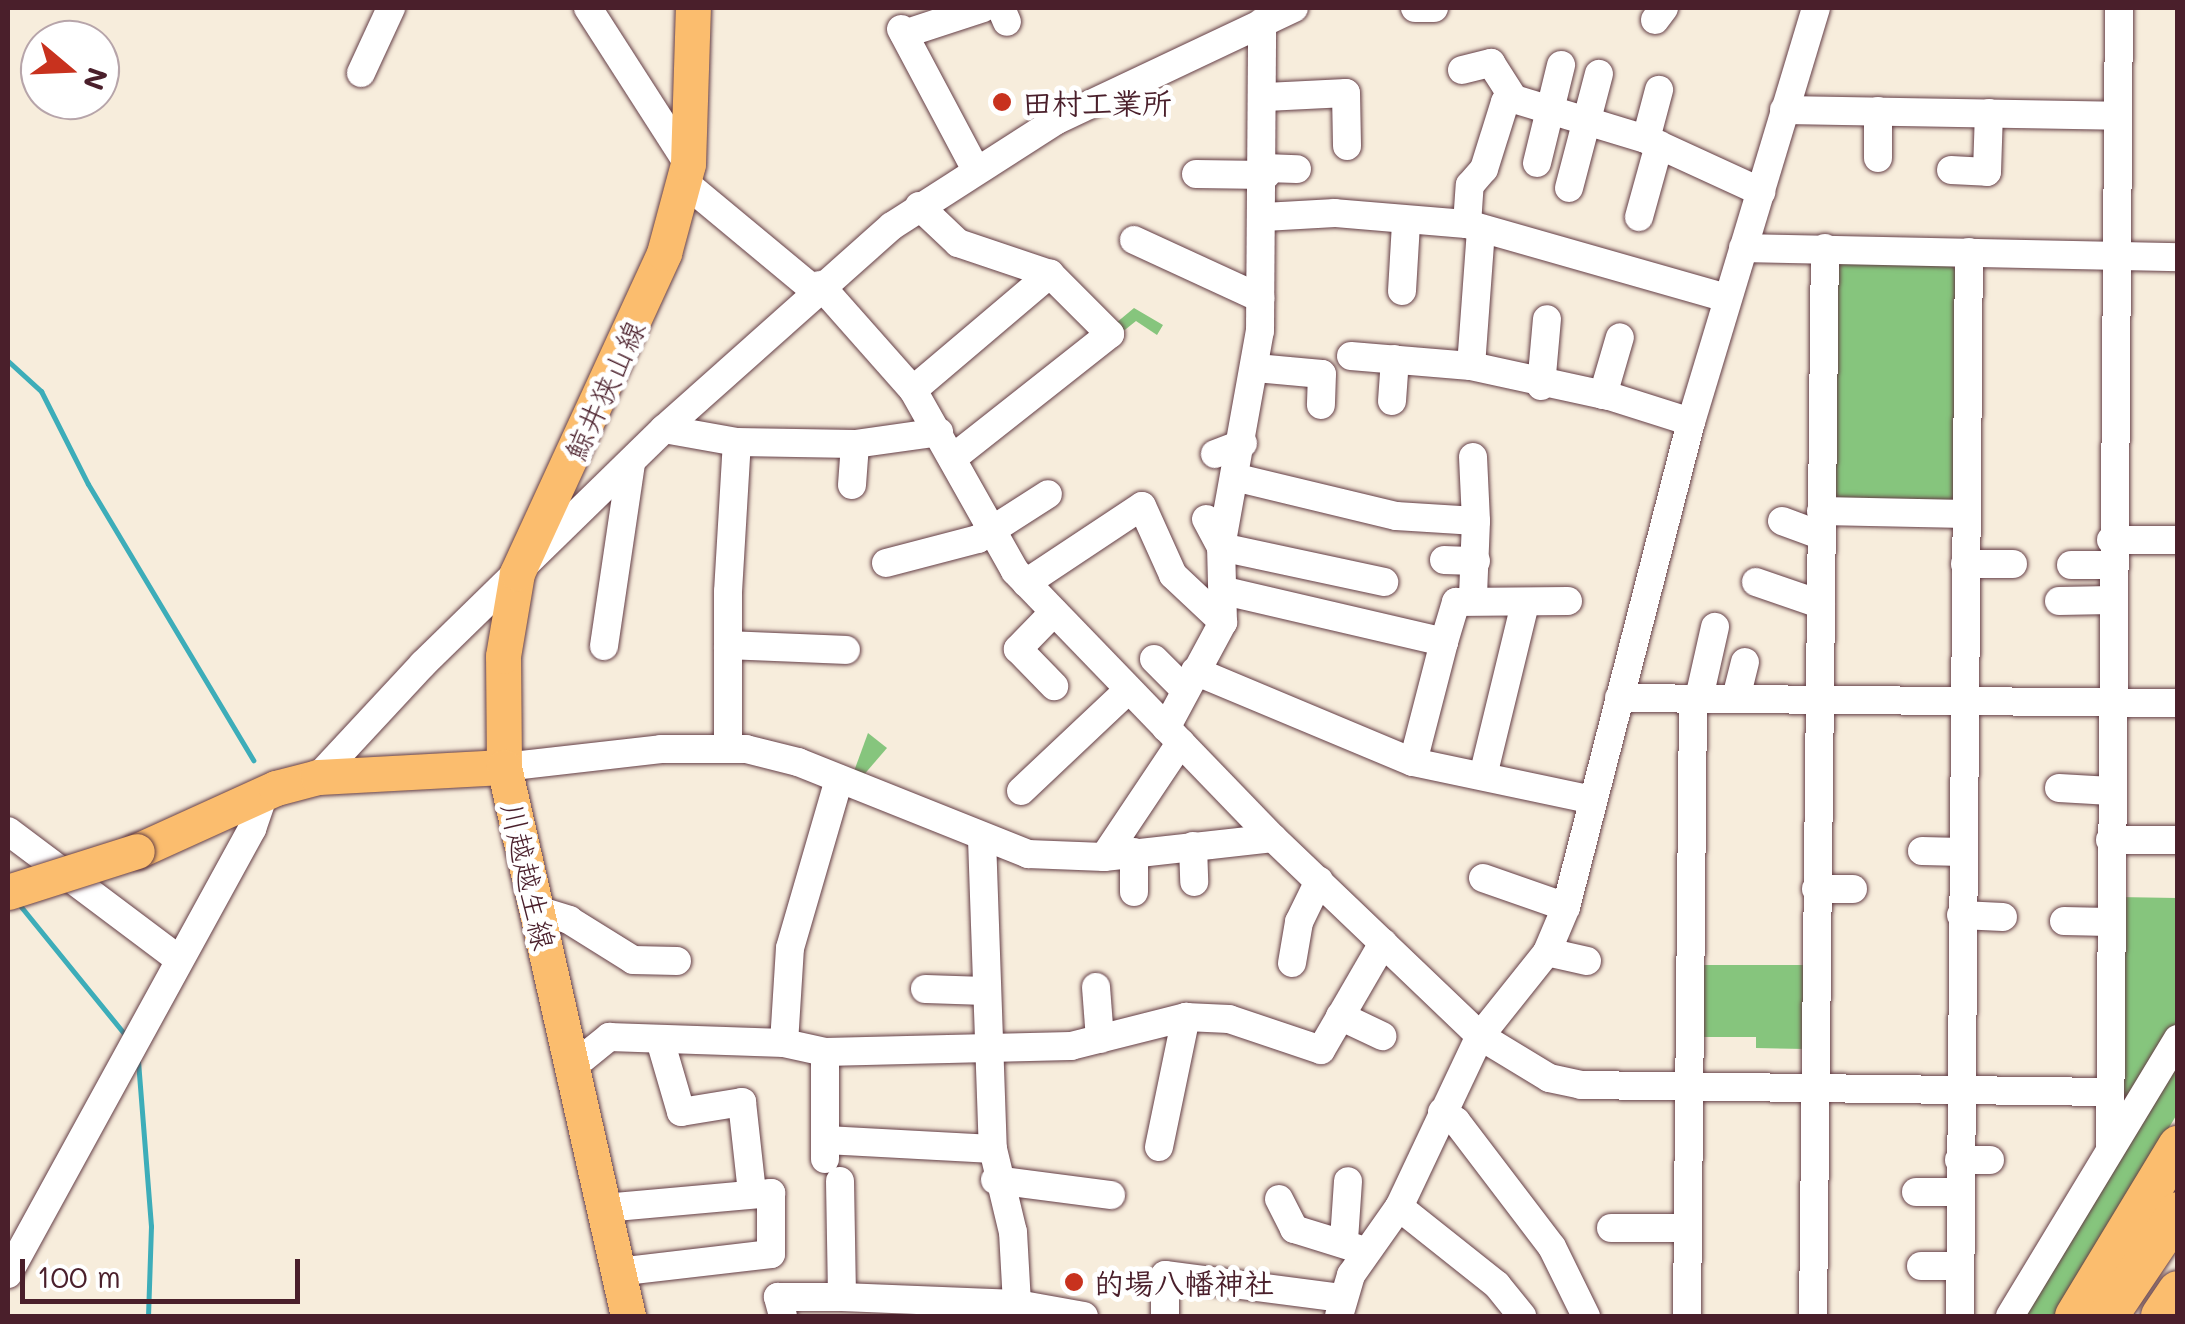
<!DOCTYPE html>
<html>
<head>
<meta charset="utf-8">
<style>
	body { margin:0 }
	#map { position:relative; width:2185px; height:1324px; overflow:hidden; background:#f7eddc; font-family:Mali,"Klee One",sans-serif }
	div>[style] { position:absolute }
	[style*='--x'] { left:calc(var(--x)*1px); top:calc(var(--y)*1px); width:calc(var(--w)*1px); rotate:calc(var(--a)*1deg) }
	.green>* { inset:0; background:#86c57d }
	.stream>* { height:5px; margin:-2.5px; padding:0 2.5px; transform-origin:2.5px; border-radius:2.5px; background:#3dadb9 }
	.roads { filter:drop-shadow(0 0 2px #643e46) drop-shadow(0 0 2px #643e46) }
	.minor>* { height:28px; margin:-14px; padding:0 14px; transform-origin:14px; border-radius:14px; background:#fff }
	.major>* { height:35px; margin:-17.5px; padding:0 17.5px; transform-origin:17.5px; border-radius:17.5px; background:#fbbd6e }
	.highway>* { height:40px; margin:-20px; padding:0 20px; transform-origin:20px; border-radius:20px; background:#fbbd6e }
	.bridges { filter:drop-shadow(0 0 2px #643e46) drop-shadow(0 0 2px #643e46) }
	.major-bridge>* { height:35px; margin:-17.5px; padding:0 17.5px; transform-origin:17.5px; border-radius:17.5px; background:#fbbd6e }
	.dots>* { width:28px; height:28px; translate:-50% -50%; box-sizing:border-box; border:5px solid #fff; border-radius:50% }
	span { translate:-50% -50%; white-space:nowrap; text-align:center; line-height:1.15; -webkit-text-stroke:10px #fff; paint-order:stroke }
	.poi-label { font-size:30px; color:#4a1f2b; font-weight:700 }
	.left { translate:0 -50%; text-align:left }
	.street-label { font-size:30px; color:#4a1f2b }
	.frame { position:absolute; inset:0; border:10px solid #4a1f2b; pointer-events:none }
	.north { position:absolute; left:20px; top:20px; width:100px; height:100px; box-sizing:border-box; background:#fff; border:2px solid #b7a5aa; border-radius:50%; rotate:109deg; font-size:28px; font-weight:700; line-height:40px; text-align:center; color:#4a1f2b }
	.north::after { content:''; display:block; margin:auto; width:35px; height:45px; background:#c8321e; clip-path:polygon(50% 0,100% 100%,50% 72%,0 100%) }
	.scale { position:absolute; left:20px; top:1259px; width:280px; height:45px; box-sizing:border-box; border:5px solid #4a1f2b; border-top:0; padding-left:12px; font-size:30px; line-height:35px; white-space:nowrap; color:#4a1f2b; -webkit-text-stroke:8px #fff; paint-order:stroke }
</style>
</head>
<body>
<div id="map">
	<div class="green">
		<div style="clip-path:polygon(1840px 261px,1951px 264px,1959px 274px,1956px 502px,1834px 505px,1833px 266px)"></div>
		<div style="clip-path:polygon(1134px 308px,1163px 325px,1157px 335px,1136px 321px,1116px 337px,1110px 328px)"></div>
		<div style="clip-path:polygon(868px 733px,887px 748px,862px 777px,853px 774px)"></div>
		<div style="clip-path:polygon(2118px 897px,2177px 898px,2177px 1021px,2126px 1101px,2115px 1097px)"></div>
		<div style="clip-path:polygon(1699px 965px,1808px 965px,1806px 1049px,1756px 1048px,1756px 1037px,1698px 1037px)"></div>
		<div style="clip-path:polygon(2177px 1059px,2177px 1114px,2059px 1316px,2022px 1316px)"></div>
	</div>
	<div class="stream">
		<div style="--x:8;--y:361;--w:45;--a:42.3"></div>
		<div style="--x:41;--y:391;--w:104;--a:63.2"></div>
		<div style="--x:88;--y:484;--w:322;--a:59.1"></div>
		<div style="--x:18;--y:903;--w:173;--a:50.9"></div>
		<div style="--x:138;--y:1061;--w:166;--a:85.5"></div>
		<div style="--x:151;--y:1226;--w:90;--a:91.9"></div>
	</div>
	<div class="roads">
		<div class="minor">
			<div style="--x:588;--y:8;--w:185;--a:57.3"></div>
			<div style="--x:1001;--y:8;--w:15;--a:67"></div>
			<div style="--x:1415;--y:8;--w:19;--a:0"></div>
			<div style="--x:1655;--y:20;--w:15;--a:-53"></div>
			<div style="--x:901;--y:29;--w:160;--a:62"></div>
			<div style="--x:904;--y:34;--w:83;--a:-18.2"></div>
			<div style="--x:1462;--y:70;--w:30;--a:-14"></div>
			<div style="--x:1491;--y:63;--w:43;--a:57.4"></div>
			<div style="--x:361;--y:73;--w:72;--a:-65.2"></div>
			<div style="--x:1266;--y:97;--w:80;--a:-2.9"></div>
			<div style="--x:1346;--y:93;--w:53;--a:88.9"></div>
			<div style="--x:1784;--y:110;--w:333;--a:1"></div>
			<div style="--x:1646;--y:139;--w:51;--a:-75.1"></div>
			<div style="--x:1878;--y:158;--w:47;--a:-90"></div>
			<div style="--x:1537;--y:163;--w:101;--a:-76.2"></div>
			<div style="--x:1265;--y:168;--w:32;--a:2"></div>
			<div style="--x:1951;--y:170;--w:36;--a:3"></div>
			<div style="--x:1987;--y:172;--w:59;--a:-88.1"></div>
			<div style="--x:1196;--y:174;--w:70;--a:0.8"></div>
			<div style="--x:684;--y:182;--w:169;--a:39.7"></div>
			<div style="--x:1569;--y:188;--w:118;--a:-75.3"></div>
			<div style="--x:919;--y:206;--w:54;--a:43.5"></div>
			<div style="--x:958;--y:243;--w:97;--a:18.6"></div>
			<div style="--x:1050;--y:274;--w:85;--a:45"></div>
			<div style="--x:1110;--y:334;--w:199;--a:141.7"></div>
			<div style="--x:1264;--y:217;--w:71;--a:-3.2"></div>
			<div style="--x:1335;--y:213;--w:132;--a:4.8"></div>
			<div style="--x:1467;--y:224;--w:269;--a:15.9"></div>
			<div style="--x:1639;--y:217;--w:75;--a:-74.5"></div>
			<div style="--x:1467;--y:224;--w:39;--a:-86"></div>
			<div style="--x:1470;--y:185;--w:21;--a:-49"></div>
			<div style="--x:1484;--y:169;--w:70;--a:-72.6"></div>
			<div style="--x:1505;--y:102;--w:9;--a:-18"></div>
			<div style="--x:1514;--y:99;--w:138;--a:16.9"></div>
			<div style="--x:1646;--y:139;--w:127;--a:24.7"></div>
			<div style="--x:1134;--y:240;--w:139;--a:24.7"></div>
			<div style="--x:1743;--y:248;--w:435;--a:1.2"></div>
			<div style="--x:820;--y:285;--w:140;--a:48.5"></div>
			<div style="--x:913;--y:390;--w:208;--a:60.6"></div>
			<div style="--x:1015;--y:571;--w:371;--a:46"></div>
			<div style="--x:1402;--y:291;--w:68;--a:-86.6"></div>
			<div style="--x:1351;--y:356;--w:120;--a:4.8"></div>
			<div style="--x:1471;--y:366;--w:141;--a:12.3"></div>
			<div style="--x:1609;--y:396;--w:86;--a:17.6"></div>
			<div style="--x:1471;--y:366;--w:137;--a:-85.8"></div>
			<div style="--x:1256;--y:368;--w:66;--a:5.2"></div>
			<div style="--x:1322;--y:374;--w:31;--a:92"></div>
			<div style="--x:1541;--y:386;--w:67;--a:-84.9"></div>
			<div style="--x:913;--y:390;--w:180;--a:-40.3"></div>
			<div style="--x:1603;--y:395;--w:60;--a:-73.7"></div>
			<div style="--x:1392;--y:401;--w:42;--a:-85.9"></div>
			<div style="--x:664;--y:429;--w:74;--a:10.1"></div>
			<div style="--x:737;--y:442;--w:118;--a:1"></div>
			<div style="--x:855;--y:444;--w:85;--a:-8.1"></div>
			<div style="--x:1215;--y:454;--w:30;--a:-21"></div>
			<div style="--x:1473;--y:457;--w:64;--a:87.3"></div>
			<div style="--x:1238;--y:478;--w:163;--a:13.5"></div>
			<div style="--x:1396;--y:516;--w:80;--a:3.6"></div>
			<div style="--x:1476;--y:521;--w:76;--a:92.3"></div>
			<div style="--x:852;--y:485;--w:41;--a:-85.8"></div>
			<div style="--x:1821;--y:511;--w:145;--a:1.2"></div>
			<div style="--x:1206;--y:519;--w:32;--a:62"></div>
			<div style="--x:1221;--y:547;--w:167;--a:12.1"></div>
			<div style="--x:1782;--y:521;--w:40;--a:20.2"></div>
			<div style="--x:2111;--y:540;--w:67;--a:0"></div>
			<div style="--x:1444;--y:560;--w:32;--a:2"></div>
			<div style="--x:886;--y:563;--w:95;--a:-14.6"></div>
			<div style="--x:978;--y:539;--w:83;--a:-32.7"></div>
			<div style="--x:1965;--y:564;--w:48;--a:0"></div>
			<div style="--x:2071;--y:565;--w:40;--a:0"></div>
			<div style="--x:1756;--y:582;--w:68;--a:19"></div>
			<div style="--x:1026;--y:583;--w:139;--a:-33.6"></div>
			<div style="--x:1142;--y:506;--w:76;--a:65.8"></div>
			<div style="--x:1173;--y:575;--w:69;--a:43.2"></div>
			<div style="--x:1225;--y:591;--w:225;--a:13.1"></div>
			<div style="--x:1444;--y:642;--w:42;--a:-73.3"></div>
			<div style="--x:1456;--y:602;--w:112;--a:-0.5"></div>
			<div style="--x:2059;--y:601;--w:53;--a:-1.1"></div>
			<div style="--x:1054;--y:612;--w:52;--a:134.2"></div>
			<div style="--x:1018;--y:649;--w:52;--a:45.8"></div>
			<div style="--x:728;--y:645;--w:118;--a:2.4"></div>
			<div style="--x:604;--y:646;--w:184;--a:-81.6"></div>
			<div style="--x:1154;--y:659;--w:41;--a:45"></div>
			<div style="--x:1195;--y:671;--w:236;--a:22.7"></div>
			<div style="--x:1413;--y:762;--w:184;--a:11.9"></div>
			<div style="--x:1619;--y:698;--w:559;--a:0.51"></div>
			<div style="--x:1699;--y:698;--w:73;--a:-77.3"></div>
			<div style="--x:1736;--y:698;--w:37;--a:-76"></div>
			<div style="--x:1166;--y:728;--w:120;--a:-61.7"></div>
			<div style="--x:1223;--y:622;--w:75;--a:-91.5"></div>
			<div style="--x:1221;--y:547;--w:219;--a:-79.8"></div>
			<div style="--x:1260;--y:331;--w:309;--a:-89.6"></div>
			<div style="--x:728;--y:748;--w:156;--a:-90"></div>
			<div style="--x:728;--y:592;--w:150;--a:-86.6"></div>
			<div style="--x:1413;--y:762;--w:124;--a:-75.5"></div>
			<div style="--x:504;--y:767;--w:158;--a:-6.5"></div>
			<div style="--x:661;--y:749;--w:85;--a:0"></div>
			<div style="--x:746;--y:749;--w:54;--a:14"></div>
			<div style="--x:798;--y:762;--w:248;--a:21.8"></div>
			<div style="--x:1028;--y:854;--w:76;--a:2.3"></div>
			<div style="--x:1104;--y:857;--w:170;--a:-6.4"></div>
			<div style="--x:1273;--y:838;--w:286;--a:43.7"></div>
			<div style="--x:1480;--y:1036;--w:81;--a:31.3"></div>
			<div style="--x:1549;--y:1078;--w:33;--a:12"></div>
			<div style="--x:1581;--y:1085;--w:526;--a:0.76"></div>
			<div style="--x:1483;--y:776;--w:177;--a:-76.3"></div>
			<div style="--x:318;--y:777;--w:154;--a:-47.1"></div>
			<div style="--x:423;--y:664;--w:337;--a:-44.3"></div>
			<div style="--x:664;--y:429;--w:305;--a:-41.7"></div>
			<div style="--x:892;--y:226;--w:196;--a:-32.7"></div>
			<div style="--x:1057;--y:120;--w:262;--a:-25.3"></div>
			<div style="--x:2059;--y:788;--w:52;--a:3.3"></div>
			<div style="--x:1021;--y:791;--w:147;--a:-43.3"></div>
			<div style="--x:8;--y:831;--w:211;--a:36.9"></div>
			<div style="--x:982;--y:839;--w:310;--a:88"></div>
			<div style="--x:993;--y:1149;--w:85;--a:76.5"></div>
			<div style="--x:1013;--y:1232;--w:72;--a:86.8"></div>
			<div style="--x:2110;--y:840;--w:68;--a:0"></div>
			<div style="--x:1193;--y:846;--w:36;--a:88"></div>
			<div style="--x:1922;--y:851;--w:40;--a:1.4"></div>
			<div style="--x:1134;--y:852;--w:40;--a:90"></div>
			<div style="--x:1104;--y:857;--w:138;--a:-56.2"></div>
			<div style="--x:1483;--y:878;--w:88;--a:19.3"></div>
			<div style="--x:1816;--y:889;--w:37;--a:0"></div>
			<div style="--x:537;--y:910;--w:34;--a:17"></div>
			<div style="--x:569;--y:920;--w:75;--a:32"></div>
			<div style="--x:633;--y:960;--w:44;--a:1.3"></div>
			<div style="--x:1961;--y:915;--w:42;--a:2.7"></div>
			<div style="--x:2064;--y:921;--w:45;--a:1.3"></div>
			<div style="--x:1547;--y:952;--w:41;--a:12.7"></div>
			<div style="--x:1292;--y:963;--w:42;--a:-80.3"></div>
			<div style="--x:1299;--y:922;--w:46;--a:-64"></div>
			<div style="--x:1096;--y:987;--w:52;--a:85.6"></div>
			<div style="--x:925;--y:989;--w:61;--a:1.9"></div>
			<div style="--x:1340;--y:1016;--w:47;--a:25.5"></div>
			<div style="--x:660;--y:1040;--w:75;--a:73.7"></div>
			<div style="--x:681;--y:1112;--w:62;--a:-9.3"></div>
			<div style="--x:742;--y:1102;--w:91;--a:83.7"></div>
			<div style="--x:784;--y:1043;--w:95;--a:-86.4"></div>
			<div style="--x:790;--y:948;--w:176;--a:-73.8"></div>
			<div style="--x:572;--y:1067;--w:48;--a:-39"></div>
			<div style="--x:609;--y:1037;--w:175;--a:2"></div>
			<div style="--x:784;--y:1043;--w:42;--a:12.4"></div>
			<div style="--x:1442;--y:1112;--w:17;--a:33"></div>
			<div style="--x:1456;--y:1121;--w:158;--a:52.7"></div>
			<div style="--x:1552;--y:1247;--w:77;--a:63.8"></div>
			<div style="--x:826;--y:1140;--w:167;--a:3.1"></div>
			<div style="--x:2110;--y:1146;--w:1138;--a:-89.55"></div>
			<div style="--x:1159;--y:1147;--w:133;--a:-78.3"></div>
			<div style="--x:825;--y:1159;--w:107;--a:-90"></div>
			<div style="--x:825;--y:1052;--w:246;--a:-1.4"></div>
			<div style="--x:1071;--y:1046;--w:119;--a:-14.2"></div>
			<div style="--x:1186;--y:1017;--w:43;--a:2.7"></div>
			<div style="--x:1229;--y:1019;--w:97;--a:18.6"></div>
			<div style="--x:1321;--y:1050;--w:124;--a:-59.9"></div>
			<div style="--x:1959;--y:1160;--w:31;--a:0"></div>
			<div style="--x:995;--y:1180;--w:117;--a:7.4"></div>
			<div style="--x:840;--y:1181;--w:116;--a:89"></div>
			<div style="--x:1916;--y:1192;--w:43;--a:0"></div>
			<div style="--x:1279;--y:1199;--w:34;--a:63"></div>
			<div style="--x:1294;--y:1229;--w:74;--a:17.2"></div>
			<div style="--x:1399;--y:1207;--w:125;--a:38.5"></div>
			<div style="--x:1497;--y:1285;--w:40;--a:51"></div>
			<div style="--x:604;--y:1208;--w:168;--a:-5.1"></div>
			<div style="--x:771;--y:1193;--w:61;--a:90"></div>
			<div style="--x:771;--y:1254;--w:154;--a:173.3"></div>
			<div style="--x:1611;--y:1228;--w:77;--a:0"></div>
			<div style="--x:1344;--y:1240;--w:59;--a:-86.1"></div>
			<div style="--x:1921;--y:1266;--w:39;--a:0"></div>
			<div style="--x:8;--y:1274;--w:508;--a:-61.26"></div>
			<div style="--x:252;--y:829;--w:37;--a:-71"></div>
			<div style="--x:783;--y:1316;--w:20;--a:-105"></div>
			<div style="--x:778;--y:1297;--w:64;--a:0"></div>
			<div style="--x:842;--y:1297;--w:175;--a:2.3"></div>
			<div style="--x:1017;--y:1304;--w:68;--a:10.2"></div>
			<div style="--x:1165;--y:1316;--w:41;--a:-90"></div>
			<div style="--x:1165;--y:1275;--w:179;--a:7.4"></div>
			<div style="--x:1339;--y:1316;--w:43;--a:-73.7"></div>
			<div style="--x:1351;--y:1275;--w:83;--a:-54.8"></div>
			<div style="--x:1399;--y:1207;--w:189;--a:-64.7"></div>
			<div style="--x:1480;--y:1036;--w:107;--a:-51.4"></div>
			<div style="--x:1547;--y:952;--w:49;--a:-67.1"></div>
			<div style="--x:1566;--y:907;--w:501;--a:-75.55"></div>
			<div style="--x:1691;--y:422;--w:432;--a:-73.2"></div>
			<div style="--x:1687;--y:1316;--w:618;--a:-89.44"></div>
			<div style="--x:1813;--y:1316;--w:1068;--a:-89.36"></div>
			<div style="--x:1960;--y:1316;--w:1064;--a:-89.52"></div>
			<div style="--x:2010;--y:1316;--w:324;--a:-58.8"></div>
		</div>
		<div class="major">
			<div style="--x:504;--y:767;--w:111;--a:-90.5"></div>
			<div style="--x:503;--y:656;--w:84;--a:-80.4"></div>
			<div style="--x:517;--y:573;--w:352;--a:-65.3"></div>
			<div style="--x:664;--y:253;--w:92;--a:-74.9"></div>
			<div style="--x:688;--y:164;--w:156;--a:-88.2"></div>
			<div style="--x:137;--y:851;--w:153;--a:-24.4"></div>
			<div style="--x:276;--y:788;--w:43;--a:-14.7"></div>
			<div style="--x:318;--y:777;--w:186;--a:-3.1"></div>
			<div style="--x:504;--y:767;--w:563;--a:77.27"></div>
		</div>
		<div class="highway">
			<div style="--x:2075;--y:1316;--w:199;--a:-58.8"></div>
			<div style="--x:2108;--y:1316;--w:125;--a:-56.1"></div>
			<div style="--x:2161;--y:1316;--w:30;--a:-56"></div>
		</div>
	</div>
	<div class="bridges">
		<div class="major-bridge">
			<div style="--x:8;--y:892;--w:135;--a:-17.6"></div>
		</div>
	</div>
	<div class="dots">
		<div style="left:1002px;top:102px;background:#c8321e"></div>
		<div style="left:1074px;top:1282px;background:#c8321e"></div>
	</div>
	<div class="poi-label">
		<span class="left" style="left:1022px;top:102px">田村工業所</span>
		<span class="left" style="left:1094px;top:1282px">的場八幡神社</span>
	</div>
	<div class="street-label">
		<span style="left:604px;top:390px;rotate:-65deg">鯨井狭山線</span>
		<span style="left:529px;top:876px;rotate:77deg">川越越生線</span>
	</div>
	<div class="frame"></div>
	<div class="north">N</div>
	<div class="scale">100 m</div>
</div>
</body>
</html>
